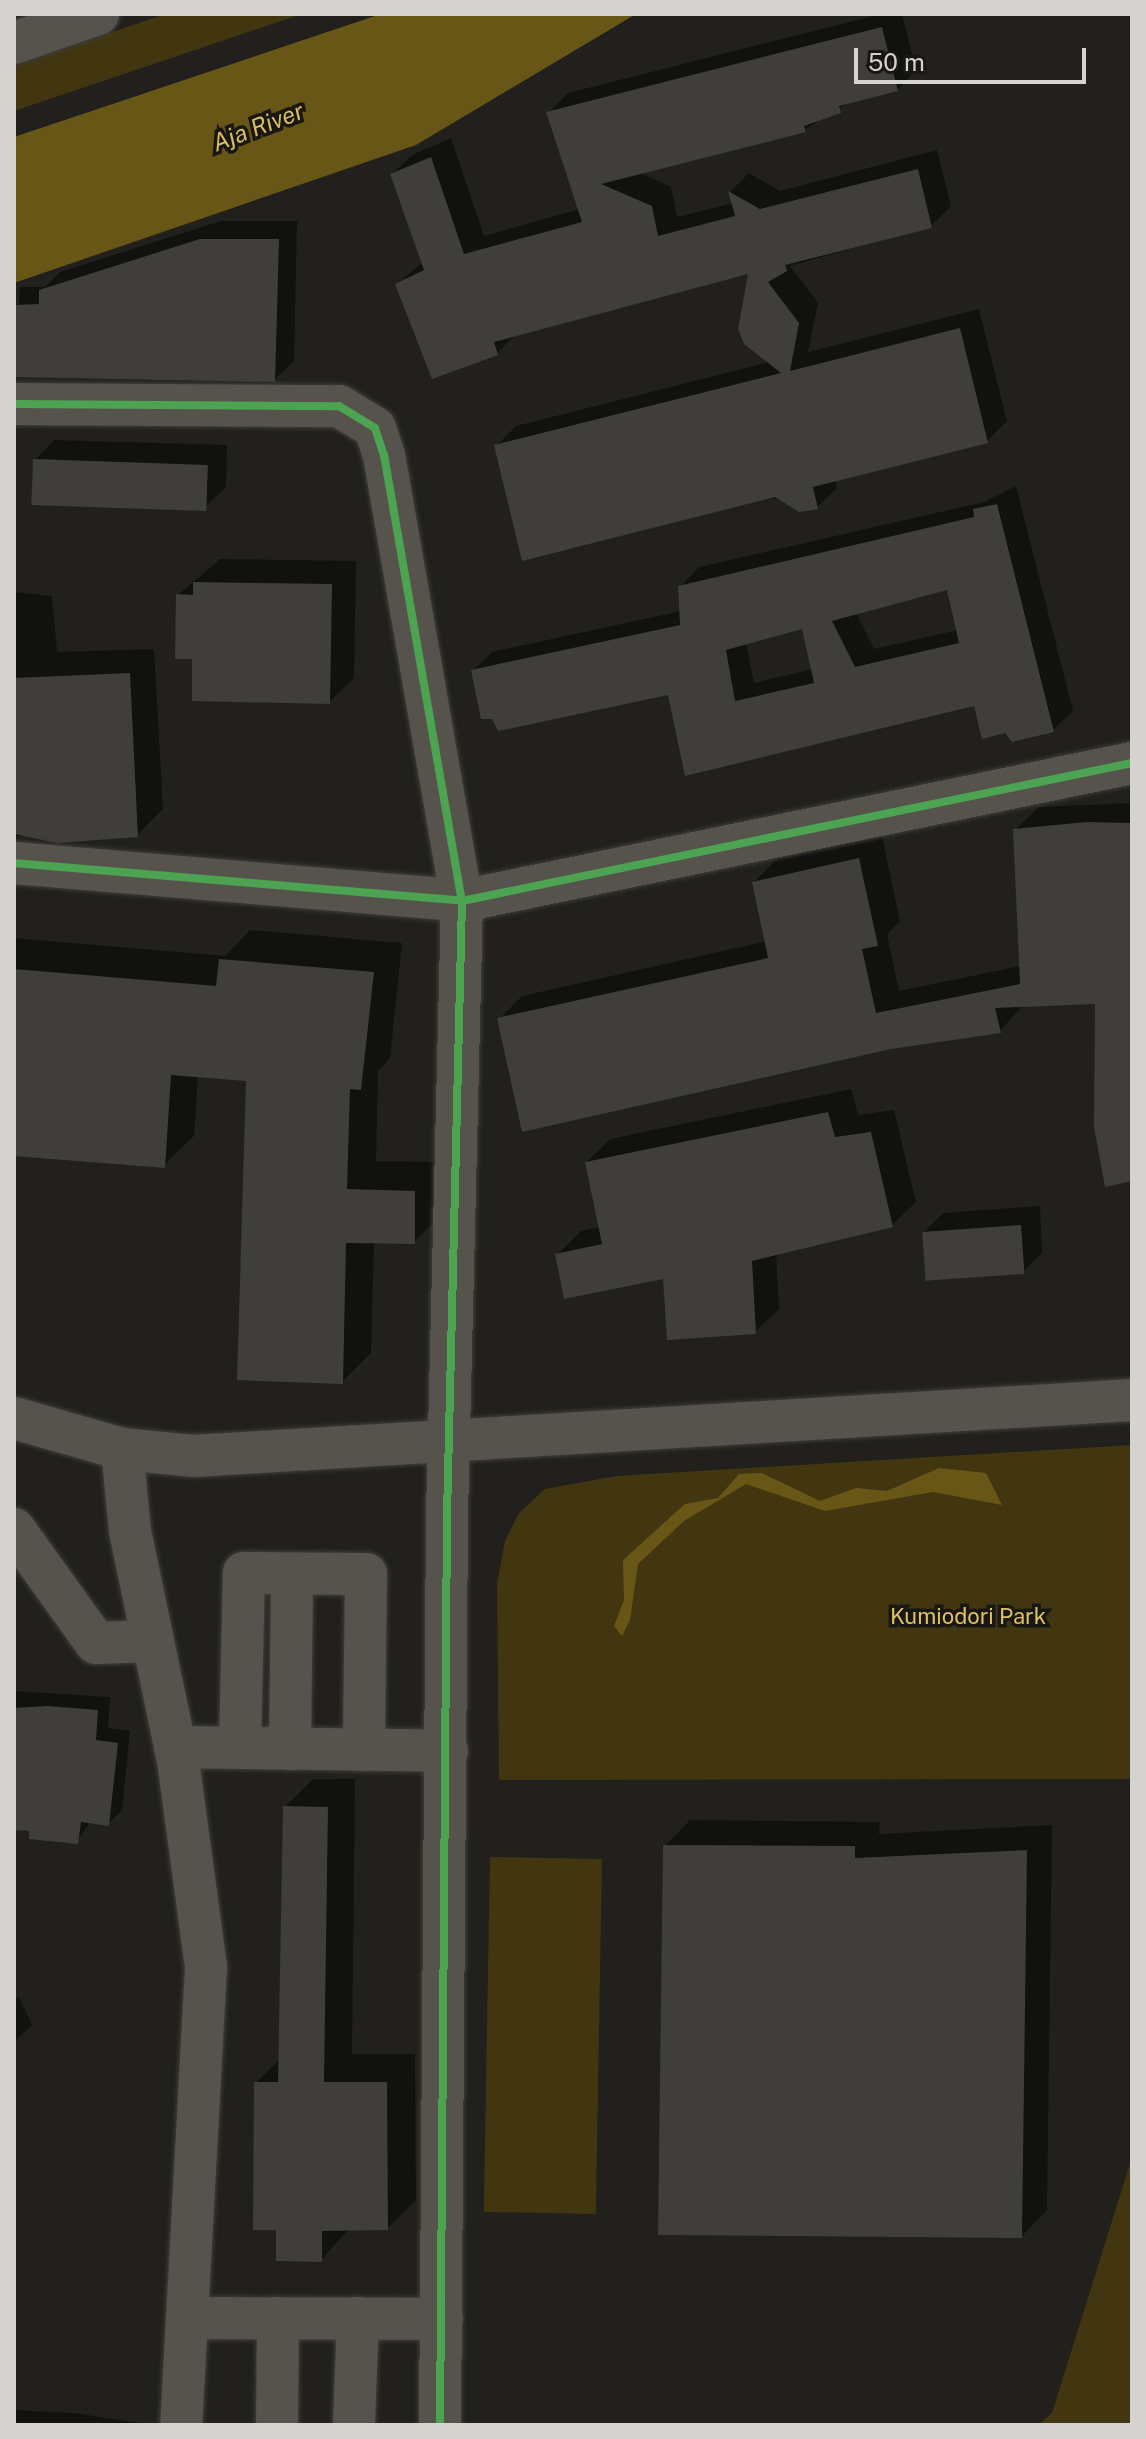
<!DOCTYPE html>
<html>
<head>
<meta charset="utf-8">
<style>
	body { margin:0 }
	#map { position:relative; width:1146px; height:2439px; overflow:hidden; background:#21201d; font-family:"Public Sans",sans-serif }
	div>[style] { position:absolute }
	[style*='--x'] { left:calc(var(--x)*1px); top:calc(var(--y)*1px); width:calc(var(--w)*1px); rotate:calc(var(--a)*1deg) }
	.green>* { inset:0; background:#423610; transform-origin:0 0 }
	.water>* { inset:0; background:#685617 }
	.shadow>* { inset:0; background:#0007 }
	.building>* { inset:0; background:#3f3e3b; transform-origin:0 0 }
	.roads { filter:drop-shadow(0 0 2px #3d3d3a) drop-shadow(0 0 2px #3d3d3a) }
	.minor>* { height:42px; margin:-21px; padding:0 21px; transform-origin:21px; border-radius:21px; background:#56534d }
	.cycleway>* { height:8px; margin:-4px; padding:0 4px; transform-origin:4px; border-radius:4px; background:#4ca352 }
	span { translate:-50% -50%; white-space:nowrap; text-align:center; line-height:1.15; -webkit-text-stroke:7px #191713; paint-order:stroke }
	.park-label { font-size:22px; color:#dec063 }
	.water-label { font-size:24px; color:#dbbd60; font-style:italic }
	.frame { position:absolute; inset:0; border:16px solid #d4d3d0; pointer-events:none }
	.scale { position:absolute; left:854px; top:48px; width:232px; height:36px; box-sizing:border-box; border:4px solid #d4d3d0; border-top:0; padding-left:10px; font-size:24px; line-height:28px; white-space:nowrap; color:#d4d3d0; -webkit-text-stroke:6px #191713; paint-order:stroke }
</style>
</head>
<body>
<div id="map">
	<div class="green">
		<div style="clip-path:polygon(165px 14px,302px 14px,14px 111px,14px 66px)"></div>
		<div style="clip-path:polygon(1132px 1445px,1132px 1779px,499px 1780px,497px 1584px,505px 1541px,519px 1513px,545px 1489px,616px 1476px)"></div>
		<div style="left:490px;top:1857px;width:112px;height:355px;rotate:1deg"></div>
		<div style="clip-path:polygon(1132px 2157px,1132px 2425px,1038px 2425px,1052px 2413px)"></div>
	</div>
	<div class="water">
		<div style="clip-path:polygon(381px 14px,636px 14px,416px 145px,14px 283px,14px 137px)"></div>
		<div style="clip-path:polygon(939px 1468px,986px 1473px,1002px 1505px,933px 1492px,825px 1511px,746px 1484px,684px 1521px,638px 1564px,630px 1620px,622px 1636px,614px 1626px,624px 1600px,623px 1560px,685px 1504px,718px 1498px,739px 1474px,762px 1473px,820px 1501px,856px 1488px,887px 1491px)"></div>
	</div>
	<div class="shadow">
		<div style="clip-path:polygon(881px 14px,902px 14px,916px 70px,897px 90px,851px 101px,804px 130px,638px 172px,671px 187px,677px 217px,733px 203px,730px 192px,749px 173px,780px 191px,937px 150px,951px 206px,931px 226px,790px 266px,818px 303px,808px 352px,979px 309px,1007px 421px,987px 441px,835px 479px,837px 488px,817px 507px,496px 446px,516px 426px,770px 362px,751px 271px,515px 335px,497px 353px,397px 284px,423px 262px,392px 174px,412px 155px,451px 138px,484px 236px,580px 209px,548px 113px,568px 93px)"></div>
		<div style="clip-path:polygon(221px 221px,297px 221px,294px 361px,275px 379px,14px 375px,20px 287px,45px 287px,60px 272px)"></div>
		<div style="clip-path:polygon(54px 440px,227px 445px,226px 487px,206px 506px,35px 460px)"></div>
		<div style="clip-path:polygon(evenodd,1016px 486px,1073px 711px,1053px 730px,1012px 740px,976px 704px,687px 773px,670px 693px,473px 671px,492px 652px,681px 611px,680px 587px,699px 567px,984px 502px,1016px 486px,948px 587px,958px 630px,874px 649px,856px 613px,948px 587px,1016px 486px,804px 627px,813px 669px,754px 683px,746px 643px,804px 627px)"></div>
		<div style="clip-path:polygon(220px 559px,356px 561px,354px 678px,329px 702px,195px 657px,178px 595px)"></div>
		<div style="clip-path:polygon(14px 592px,52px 596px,57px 652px,154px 649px,163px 809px,137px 835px,14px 836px)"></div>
		<div style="clip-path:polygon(1132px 803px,1132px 1179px,1097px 1002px,1023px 1005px,1000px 1031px,499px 1019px,522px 996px,767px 941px,754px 882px,777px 859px,882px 836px,900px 921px,887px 934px,899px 991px,1021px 966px,1015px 830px,1039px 807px)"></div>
		<div style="clip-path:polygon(250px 930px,402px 943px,390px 1058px,378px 1071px,376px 1161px,444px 1162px,444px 1213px,414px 1242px,374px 1242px,371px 1353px,342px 1382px,248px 1079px,198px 1075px,194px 1136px,164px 1165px,14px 1154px,14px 938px,225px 956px)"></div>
		<div style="clip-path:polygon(851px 1089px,858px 1115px,894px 1110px,916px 1202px,892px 1225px,776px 1254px,779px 1309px,755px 1332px,665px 1277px,557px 1255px,581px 1231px,600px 1227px,587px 1162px,610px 1139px)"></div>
		<div style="clip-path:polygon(1040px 1206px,1042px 1253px,1023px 1272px,924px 1232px,943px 1213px)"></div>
		<div style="clip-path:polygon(14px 1691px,110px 1697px,108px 1728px,130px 1731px,122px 1810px,109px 1823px,91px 1821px,77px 1841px,14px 1828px)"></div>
		<div style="clip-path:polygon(313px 1779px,355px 1779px,352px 2054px,415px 2054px,416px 2200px,388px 2228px,349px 2229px,321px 2260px,278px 2228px,256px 2083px,280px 2059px,285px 1807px)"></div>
		<div style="clip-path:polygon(690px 1820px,880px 1822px,879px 1834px,1052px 1825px,1047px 2210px,1022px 2236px,665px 1846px)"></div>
		<div style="clip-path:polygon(19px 1997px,32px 2025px,14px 2042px,14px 2000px)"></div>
		<div style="clip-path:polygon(14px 2410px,74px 2413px,153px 2425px,14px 2425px)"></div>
	</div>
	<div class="building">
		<div style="clip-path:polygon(882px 27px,898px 91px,839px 106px,841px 113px,804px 126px,806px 132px,601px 184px,652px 206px,658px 236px,735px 216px,728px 191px,760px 209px,918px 169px,932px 228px,785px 265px,787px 271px,768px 282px,799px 323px,790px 371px,960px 328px,988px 443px,813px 487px,818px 509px,799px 512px,775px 497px,522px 561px,494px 445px,781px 373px,744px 344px,738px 329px,748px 274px,494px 342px,498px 355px,432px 379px,395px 284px,424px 270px,390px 174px,431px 157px,464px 254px,582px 222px,546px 112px)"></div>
		<div style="clip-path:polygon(200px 239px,279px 239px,275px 382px,14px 377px,14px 305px,39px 304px,39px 290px)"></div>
		<div style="left:33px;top:459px;width:175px;height:46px;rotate:2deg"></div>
		<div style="clip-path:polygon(evenodd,997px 504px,1054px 732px,1012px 742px,1005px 733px,982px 739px,974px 706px,685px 776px,668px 695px,498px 731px,492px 719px,481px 719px,471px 670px,680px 625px,678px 586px,974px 517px,973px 509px,997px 504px,947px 590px,959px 643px,855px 667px,832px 621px,947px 590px,997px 504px,802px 629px,814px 683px,735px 701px,726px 650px,802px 629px)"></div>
		<div style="clip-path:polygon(193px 582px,332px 584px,330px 704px,192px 701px,192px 659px,175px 659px,176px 594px,193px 595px)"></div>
		<div style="clip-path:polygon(130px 673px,138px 837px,57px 843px,14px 834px,14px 678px)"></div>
		<div style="clip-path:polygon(1087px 822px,1132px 823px,1132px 1181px,1105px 1187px,1094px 1127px,1095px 1004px,995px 1008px,1001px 1033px,891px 1049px,522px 1132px,497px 1018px,768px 958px,752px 882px,859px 858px,878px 946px,862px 949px,876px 1013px,1020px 984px,1013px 829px)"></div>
		<div style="clip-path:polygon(219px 959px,374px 972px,361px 1090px,350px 1089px,347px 1189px,415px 1191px,415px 1244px,346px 1243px,343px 1384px,237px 1380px,246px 1081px,171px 1075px,165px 1168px,14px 1156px,14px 969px,216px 986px)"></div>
		<div style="clip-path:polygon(828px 1112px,835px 1137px,871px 1132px,893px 1227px,752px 1261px,756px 1334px,667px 1340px,663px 1279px,564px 1299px,555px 1254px,602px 1244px,585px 1162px)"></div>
		<div style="left:1021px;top:1225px;width:49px;height:99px;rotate:86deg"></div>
		<div style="clip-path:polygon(47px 1706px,98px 1710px,96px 1740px,118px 1743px,109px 1826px,81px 1822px,78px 1844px,29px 1839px,29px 1831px,14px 1830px,14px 1708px)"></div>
		<div style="clip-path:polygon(283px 1806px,328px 1807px,324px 2082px,387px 2082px,388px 2230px,322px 2231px,322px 2262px,276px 2261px,276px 2230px,253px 2230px,254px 2082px,278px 2082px)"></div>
		<div style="clip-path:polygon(663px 1845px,855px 1846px,855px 1858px,1027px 1850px,1022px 2238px,658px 2235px)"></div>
	</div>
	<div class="roads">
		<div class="minor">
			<div style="--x:14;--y:43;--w:89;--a:-19"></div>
			<div style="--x:14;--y:404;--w:325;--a:0.4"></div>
			<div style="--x:339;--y:406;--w:42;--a:31.4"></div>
			<div style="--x:375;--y:428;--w:28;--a:72"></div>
			<div style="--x:384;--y:455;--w:453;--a:80.1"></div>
			<div style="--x:462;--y:901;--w:615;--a:91.4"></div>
			<div style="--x:447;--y:1516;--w:909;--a:90.44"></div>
			<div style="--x:14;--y:863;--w:450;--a:4.8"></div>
			<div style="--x:462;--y:901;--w:684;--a:-11.64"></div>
			<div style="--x:14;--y:1418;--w:112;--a:16"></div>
			<div style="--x:122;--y:1449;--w:71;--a:5.6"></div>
			<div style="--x:193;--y:1456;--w:941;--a:-3.41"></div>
			<div style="--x:122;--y:1449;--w:82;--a:84.4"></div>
			<div style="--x:130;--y:1531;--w:234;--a:78.2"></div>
			<div style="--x:178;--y:1760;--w:209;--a:82.3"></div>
			<div style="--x:206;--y:1967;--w:459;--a:93.1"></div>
			<div style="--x:14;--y:1529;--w:140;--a:54.3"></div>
			<div style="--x:96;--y:1643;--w:56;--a:-2"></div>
			<div style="--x:175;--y:1747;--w:272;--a:0.8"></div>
			<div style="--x:240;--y:1747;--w:174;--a:-88.7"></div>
			<div style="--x:244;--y:1573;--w:122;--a:0.5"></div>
			<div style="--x:366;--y:1574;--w:176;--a:90.7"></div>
			<div style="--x:290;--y:1749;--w:175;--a:-89.3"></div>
			<div style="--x:189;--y:2318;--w:253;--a:0.2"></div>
			<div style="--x:277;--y:2425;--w:107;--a:-89.5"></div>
			<div style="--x:354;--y:2425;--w:107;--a:-87.9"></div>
		</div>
	</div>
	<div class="cycleway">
		<div style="--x:14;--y:404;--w:325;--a:0.4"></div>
		<div style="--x:339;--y:406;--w:42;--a:31.4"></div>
		<div style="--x:375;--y:428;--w:28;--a:72"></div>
		<div style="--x:384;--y:455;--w:453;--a:80.1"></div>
		<div style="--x:462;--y:901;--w:615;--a:91.4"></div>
		<div style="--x:447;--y:1516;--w:909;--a:90.44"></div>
		<div style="--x:14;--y:863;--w:450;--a:4.8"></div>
		<div style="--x:462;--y:901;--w:684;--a:-11.64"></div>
	</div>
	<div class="park-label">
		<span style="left:968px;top:1617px">Kumiodori Park</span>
	</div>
	<div class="water-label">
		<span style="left:258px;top:127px;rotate:-21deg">Aja River</span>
	</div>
	<div class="frame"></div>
	<div class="scale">50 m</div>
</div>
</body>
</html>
